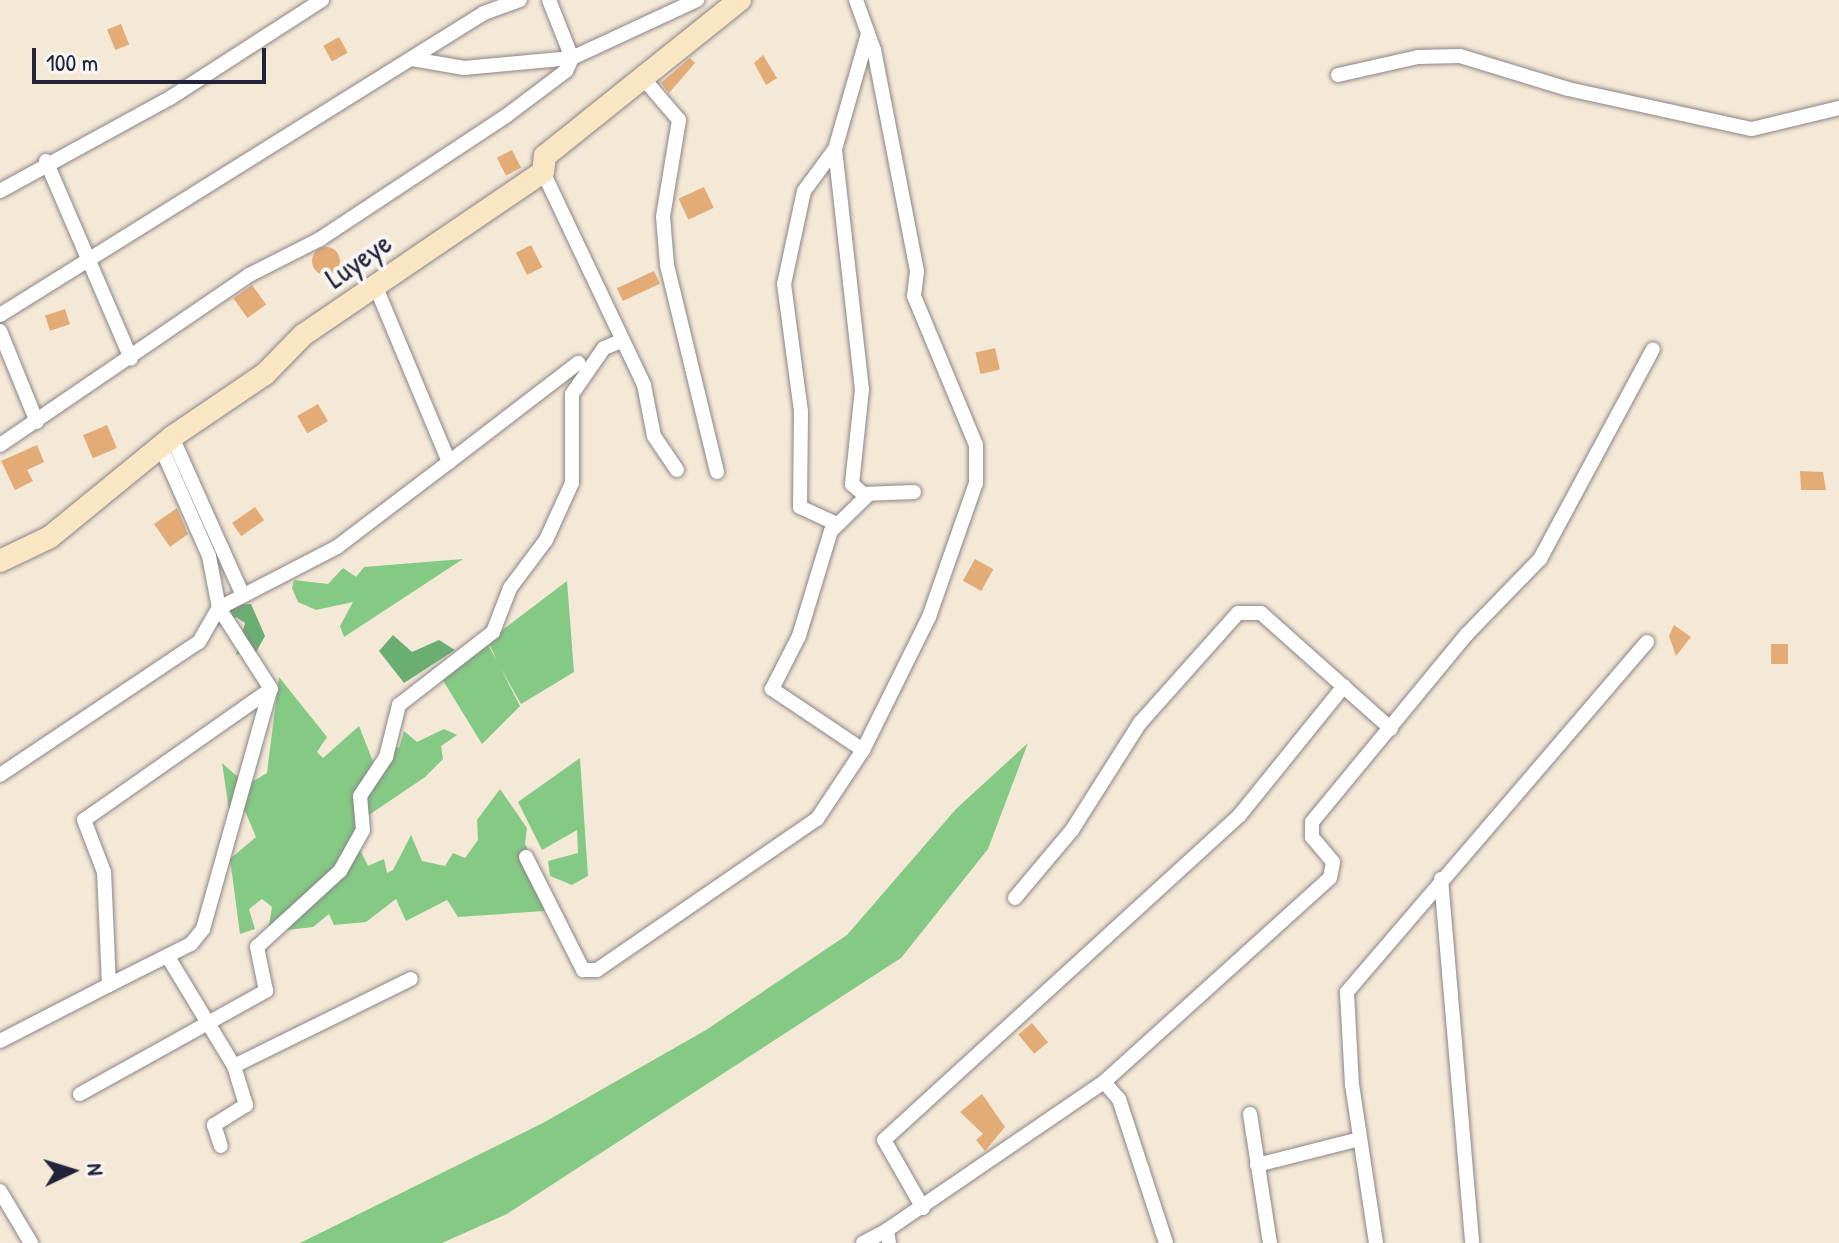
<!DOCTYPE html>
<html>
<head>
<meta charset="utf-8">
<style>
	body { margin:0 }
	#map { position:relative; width:1839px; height:1243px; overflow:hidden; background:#f4e8d6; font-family:"Patrick Hand",sans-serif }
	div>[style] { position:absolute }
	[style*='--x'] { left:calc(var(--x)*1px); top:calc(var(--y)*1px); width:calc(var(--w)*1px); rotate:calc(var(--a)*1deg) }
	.green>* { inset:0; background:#84ca85 }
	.forest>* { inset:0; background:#6bae72 }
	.building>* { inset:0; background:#e3ac77; transform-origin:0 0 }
	.round { border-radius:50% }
	.roads { filter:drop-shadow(0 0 2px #8b8588) drop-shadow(0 0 2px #8b8588) }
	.street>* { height:14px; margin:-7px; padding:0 7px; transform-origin:7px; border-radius:7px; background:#fff }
	.secondary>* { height:22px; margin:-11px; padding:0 11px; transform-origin:11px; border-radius:11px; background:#fbe6c4 }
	span { translate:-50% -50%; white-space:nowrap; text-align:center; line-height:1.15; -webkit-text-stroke:8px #f6f6f2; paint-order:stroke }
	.street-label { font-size:30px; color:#22223b }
	.north { position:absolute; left:32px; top:1131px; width:80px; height:80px; -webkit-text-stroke:6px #f6f6f2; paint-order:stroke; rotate:86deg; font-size:22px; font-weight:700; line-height:32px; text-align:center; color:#22223b }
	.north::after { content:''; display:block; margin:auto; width:28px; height:36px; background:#22223b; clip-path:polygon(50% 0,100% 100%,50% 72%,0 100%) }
	.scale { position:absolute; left:32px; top:48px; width:234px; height:36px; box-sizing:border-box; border:4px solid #22223b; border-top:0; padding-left:10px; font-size:24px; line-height:28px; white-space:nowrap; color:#22223b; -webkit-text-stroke:6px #f6f6f2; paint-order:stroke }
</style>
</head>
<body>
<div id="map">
	<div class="green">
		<div style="clip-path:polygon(463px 559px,344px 637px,340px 626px,353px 602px,316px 610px,298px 602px,292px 588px,294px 580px,328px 584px,343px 568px,356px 577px,364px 567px)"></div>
		<div style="clip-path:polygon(567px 581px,574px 672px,521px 704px,500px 667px,520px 706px,482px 744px,439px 674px,487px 643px,497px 661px,488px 641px)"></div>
		<div style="clip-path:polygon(279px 677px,327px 737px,317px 752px,323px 758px,359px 726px,374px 764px,391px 745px,399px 748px,404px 731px,417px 742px,444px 729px,457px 735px,441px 746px,443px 759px,425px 777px,369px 815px,355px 839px,368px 866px,384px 859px,387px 873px,393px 870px,411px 835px,422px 861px,445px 866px,453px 853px,465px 858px,478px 840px,477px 820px,500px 789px,527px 828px,525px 844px,559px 910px,458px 917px,447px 900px,406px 921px,396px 899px,366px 922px,334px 925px,329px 914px,313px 927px,268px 932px,272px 907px,262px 899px,249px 909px,255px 929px,240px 934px,230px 859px,256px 837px,245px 811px,231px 823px,222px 763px,247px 785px,267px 773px)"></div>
		<div style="clip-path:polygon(1028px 743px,988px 849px,901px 958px,507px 1214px,442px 1243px,300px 1243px,543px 1123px,706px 1030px,847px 935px,956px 809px)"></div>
		<div style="clip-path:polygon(580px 758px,588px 876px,572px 885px,550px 876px,548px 861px,578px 853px,577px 830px,542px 850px,518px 802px)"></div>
	</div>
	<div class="forest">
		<div style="clip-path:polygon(251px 604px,265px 636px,255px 654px,247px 649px,236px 655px,245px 623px,236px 617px,214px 627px,232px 605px)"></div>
		<div style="clip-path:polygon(393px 635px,412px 652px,439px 640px,455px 650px,404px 683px,379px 651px)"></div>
	</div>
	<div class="building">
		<div style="left:121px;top:24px;width:22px;height:15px;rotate:68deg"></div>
		<div style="left:339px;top:37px;width:18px;height:18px;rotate:61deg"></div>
		<div style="clip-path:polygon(763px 55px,777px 78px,766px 85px,754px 63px)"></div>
		<div style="clip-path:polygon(690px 58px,695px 63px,669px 93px,661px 83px)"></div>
		<div style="left:512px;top:150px;width:20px;height:17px;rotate:63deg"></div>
		<div style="left:704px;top:187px;width:23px;height:28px;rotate:65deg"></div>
		<div style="left:531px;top:245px;width:25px;height:17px;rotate:63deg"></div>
		<div class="round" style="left:312px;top:247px;width:28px;height:28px"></div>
		<div style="left:654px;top:271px;width:14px;height:41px;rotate:65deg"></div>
		<div style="left:252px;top:285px;width:24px;height:23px;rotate:54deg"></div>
		<div style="left:65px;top:309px;width:16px;height:21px;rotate:72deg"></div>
		<div style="left:995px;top:348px;width:22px;height:20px;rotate:77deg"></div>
		<div style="left:318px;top:404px;width:20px;height:24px;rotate:60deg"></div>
		<div style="left:107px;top:425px;width:25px;height:26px;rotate:67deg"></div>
		<div style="clip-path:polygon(37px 445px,44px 462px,27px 470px,33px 481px,15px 490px,1px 461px)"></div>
		<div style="clip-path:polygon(1800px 471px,1823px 472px,1826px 490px,1801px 490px)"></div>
		<div style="left:255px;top:507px;width:16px;height:28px;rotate:55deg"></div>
		<div style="clip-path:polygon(177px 508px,188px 534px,170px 547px,154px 524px)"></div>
		<div style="left:975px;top:559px;width:21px;height:25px;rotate:29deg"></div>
		<div style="clip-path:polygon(1674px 625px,1691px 637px,1676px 656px,1669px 636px)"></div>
		<div style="left:1771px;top:644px;width:17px;height:20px"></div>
		<div style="left:1032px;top:1023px;width:25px;height:18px;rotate:50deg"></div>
		<div style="clip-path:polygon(982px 1094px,1005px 1127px,985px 1151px,976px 1140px,983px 1134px,960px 1112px)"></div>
	</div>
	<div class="roads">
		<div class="street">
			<div style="--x:868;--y:34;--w:120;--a:106"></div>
			<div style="--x:835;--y:149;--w:242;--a:83.6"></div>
			<div style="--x:862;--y:389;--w:96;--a:96"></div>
			<div style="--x:852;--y:484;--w:15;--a:42"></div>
			<div style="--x:863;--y:494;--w:51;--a:-2.2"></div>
			<div style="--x:412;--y:59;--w:53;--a:9.8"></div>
			<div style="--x:464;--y:68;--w:108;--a:-5.3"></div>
			<div style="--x:572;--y:58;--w:62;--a:-111.6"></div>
			<div style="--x:1338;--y:75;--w:82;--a:-12.7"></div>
			<div style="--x:1418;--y:57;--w:42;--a:-1.4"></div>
			<div style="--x:1460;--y:56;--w:113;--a:17"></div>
			<div style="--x:1568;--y:89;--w:188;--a:12.3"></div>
			<div style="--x:1752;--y:129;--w:89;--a:-13.6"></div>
			<div style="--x:643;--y:78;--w:55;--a:49.4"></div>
			<div style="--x:679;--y:120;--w:98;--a:99.4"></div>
			<div style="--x:663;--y:217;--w:48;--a:85.2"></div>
			<div style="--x:667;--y:265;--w:213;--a:76.4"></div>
			<div style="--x:835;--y:149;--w:52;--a:126.4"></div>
			<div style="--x:804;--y:191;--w:95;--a:102.1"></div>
			<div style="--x:784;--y:284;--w:129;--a:82.4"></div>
			<div style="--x:801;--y:412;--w:95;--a:90.6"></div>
			<div style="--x:800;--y:507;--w:41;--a:24.7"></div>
			<div style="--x:46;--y:161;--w:215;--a:66.7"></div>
			<div style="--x:543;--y:172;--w:236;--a:64.6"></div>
			<div style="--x:644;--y:385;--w:52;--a:78.9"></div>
			<div style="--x:654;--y:436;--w:41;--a:55.9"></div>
			<div style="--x:0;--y:191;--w:194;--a:-28.7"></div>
			<div style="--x:170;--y:98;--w:181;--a:-32.8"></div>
			<div style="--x:0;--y:315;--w:570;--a:-31.96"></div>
			<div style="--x:484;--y:13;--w:38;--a:-20"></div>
			<div style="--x:0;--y:331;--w:98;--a:67.9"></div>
			<div style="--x:172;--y:437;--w:174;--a:65.9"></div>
			<div style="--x:0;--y:445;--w:301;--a:-34.3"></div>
			<div style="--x:249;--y:275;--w:80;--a:-26.9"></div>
			<div style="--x:320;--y:239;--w:223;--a:-33.5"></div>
			<div style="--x:506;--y:116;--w:75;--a:-36.9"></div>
			<div style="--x:566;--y:71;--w:14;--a:-65"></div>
			<div style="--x:572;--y:58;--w:138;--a:-24.9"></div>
			<div style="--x:449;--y:462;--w:163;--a:-37.5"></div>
			<div style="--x:863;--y:750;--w:110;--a:-146.2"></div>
			<div style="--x:772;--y:689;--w:59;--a:-63"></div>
			<div style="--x:799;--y:636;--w:110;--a:-73.1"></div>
			<div style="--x:831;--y:531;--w:53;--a:-44.2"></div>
			<div style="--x:0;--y:775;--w:239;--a:-33.8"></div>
			<div style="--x:199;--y:642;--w:39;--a:-60"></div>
			<div style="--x:219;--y:608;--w:133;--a:-27.3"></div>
			<div style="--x:337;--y:547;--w:141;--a:-37.2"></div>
			<div style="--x:449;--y:462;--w:192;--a:-112.7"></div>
			<div style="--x:526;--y:857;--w:127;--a:63.2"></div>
			<div style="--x:583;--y:970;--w:14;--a:0"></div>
			<div style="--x:597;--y:970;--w:267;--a:-34.5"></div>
			<div style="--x:817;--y:819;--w:83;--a:-56.3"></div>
			<div style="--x:863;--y:750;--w:148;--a:-63.6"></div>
			<div style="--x:929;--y:617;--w:142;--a:-70.7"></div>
			<div style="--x:976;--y:483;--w:38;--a:-90"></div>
			<div style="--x:976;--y:445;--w:161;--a:-112.6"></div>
			<div style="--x:914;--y:296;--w:25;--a:-83"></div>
			<div style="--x:917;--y:271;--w:225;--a:-101"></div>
			<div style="--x:874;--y:50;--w:53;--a:-109.8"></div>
			<div style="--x:1441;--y:879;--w:365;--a:85.1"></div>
			<div style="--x:1015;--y:898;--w:89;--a:-50"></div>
			<div style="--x:1072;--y:830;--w:127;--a:-57.6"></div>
			<div style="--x:1140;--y:723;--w:147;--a:-48.3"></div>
			<div style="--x:1238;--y:613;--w:23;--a:0"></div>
			<div style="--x:1261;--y:613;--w:174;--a:41.7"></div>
			<div style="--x:168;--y:957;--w:127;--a:58.8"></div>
			<div style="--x:234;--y:1066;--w:41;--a:72.9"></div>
			<div style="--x:246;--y:1105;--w:38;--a:148"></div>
			<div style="--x:214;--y:1125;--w:22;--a:72"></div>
			<div style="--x:109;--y:985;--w:92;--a:-26.6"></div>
			<div style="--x:191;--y:944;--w:19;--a:-51"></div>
			<div style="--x:203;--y:929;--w:248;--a:-74.3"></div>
			<div style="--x:0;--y:1041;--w:123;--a:-27.2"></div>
			<div style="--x:109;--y:985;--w:113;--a:-92.5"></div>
			<div style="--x:104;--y:872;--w:56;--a:-111"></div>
			<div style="--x:84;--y:820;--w:228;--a:-35"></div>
			<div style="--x:271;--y:689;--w:96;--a:-122.7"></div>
			<div style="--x:219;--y:608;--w:53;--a:-100.9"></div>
			<div style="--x:209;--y:556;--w:119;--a:-113.8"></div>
			<div style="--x:234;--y:1066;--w:197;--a:-26.2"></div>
			<div style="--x:1104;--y:1082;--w:23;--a:49"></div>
			<div style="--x:1119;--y:1099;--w:151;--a:71.9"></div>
			<div style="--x:80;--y:1094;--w:213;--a:-29"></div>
			<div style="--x:266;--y:991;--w:45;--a:-101.6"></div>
			<div style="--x:257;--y:947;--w:113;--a:-42.5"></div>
			<div style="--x:340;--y:871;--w:47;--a:-60.7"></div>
			<div style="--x:363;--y:830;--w:34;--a:-95"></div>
			<div style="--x:360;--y:796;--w:47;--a:-56.3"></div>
			<div style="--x:386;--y:757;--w:54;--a:-76"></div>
			<div style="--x:399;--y:705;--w:119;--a:-37.8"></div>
			<div style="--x:493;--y:632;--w:47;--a:-68.9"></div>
			<div style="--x:510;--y:588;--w:60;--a:-53.1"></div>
			<div style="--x:546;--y:540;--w:63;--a:-65.5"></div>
			<div style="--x:572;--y:483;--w:89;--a:-90"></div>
			<div style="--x:572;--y:394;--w:56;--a:-55.2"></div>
			<div style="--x:604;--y:348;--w:18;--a:-22"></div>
			<div style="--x:1250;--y:1114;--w:131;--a:81.2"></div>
			<div style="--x:1257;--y:1165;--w:106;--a:-14.2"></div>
			<div style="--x:0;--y:1191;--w:61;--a:59.2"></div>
			<div style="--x:923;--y:1208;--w:78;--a:-119.8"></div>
			<div style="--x:884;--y:1140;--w:481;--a:-42.4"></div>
			<div style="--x:1239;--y:816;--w:167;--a:-51.1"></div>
			<div style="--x:863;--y:1243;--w:27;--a:-28"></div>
			<div style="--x:889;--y:1243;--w:13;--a:-99"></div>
			<div style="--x:887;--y:1230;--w:263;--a:-34.3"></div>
			<div style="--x:1104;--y:1082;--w:304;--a:-42.1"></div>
			<div style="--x:1330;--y:878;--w:16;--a:-79"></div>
			<div style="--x:1333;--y:862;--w:33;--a:-130"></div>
			<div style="--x:1312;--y:837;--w:15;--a:-90"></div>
			<div style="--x:1312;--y:822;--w:244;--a:-50.5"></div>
			<div style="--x:1467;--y:634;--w:105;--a:-45.8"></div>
			<div style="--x:1540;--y:559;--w:238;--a:-61.7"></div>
			<div style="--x:1376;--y:1243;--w:160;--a:-98.6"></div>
			<div style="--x:1352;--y:1085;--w:93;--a:-93.1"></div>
			<div style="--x:1347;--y:992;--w:461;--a:-49.4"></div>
		</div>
		<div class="secondary">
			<div style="--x:0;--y:561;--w:55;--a:-25.6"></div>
			<div style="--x:50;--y:537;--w:158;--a:-39.3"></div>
			<div style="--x:172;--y:437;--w:112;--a:-34.1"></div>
			<div style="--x:265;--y:374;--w:54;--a:-45.7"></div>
			<div style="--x:303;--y:335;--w:290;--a:-34.2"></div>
			<div style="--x:543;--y:172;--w:16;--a:-83"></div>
			<div style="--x:545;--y:156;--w:250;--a:-38.7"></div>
		</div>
	</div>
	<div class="street-label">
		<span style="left:358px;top:260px;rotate:-35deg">Luyeye</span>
	</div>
	<div class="north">N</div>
	<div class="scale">100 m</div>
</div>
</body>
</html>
